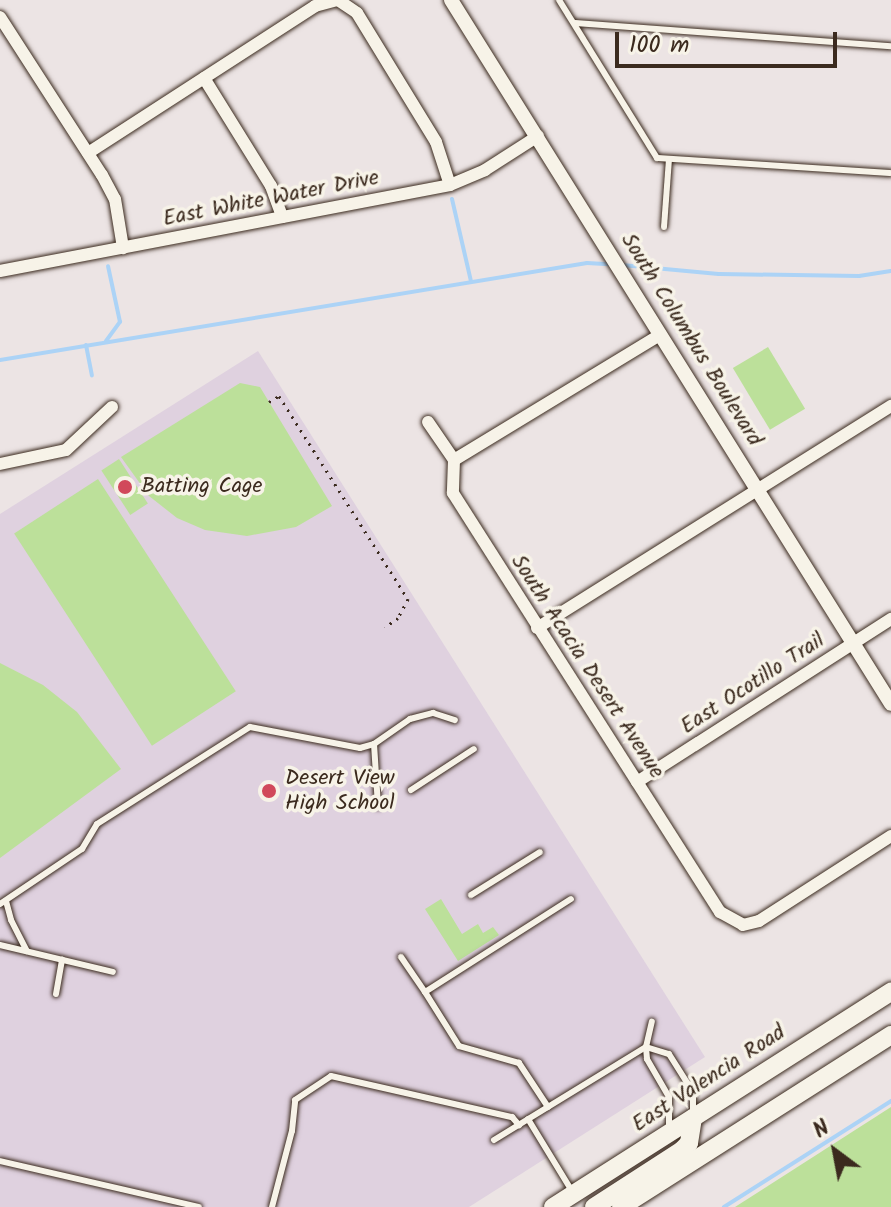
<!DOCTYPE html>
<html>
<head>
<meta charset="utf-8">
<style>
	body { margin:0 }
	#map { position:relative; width:891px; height:1207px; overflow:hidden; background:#ece4e4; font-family:Kalam,sans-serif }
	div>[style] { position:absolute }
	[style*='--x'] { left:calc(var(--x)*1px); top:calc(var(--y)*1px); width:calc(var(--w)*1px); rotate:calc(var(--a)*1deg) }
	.built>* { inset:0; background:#dfd1df }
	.green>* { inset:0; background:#bce09a; transform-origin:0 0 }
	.stream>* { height:4px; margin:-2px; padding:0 2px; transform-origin:2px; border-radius:2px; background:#acd3f6 }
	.path>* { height:3px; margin-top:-1.5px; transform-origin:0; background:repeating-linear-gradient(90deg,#3b2a1e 0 2px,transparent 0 8px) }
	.roads { filter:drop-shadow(0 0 2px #3b2a1e) drop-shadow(0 0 2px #3b2a1e) }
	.service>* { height:6px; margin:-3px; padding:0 3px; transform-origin:3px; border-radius:3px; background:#f7f3e8 }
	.minor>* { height:12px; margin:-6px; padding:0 6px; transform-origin:6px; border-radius:6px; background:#f7f3e8 }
	.tertiary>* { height:14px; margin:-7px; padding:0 7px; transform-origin:7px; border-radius:7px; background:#f7f3e8 }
	.primary>* { height:18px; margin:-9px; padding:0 9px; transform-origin:9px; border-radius:9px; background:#f7f3e8 }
	.dots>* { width:22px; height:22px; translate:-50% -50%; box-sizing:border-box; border:4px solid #f7f3e8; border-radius:50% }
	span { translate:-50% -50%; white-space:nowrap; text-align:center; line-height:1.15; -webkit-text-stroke:7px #f7f3e8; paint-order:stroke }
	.street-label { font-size:22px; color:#3b2a1e }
	.poi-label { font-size:22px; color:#3b2a1e }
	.left { translate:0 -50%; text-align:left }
	.north { position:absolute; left:795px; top:1111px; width:80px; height:80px; -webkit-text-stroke:6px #f7f3e8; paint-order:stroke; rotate:328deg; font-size:22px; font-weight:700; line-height:32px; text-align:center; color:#3b2a1e }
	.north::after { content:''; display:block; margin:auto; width:28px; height:36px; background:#3b2a1e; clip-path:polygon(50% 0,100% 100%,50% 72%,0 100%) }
	.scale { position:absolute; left:615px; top:32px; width:222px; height:36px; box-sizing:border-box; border:4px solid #3b2a1e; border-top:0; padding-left:10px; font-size:24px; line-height:28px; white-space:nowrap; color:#3b2a1e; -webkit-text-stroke:6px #f7f3e8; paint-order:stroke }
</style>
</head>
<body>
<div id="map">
	<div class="built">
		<div style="clip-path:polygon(258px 351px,705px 1057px,469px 1207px,0 1207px,0 514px)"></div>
	</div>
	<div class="green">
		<div style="left:768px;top:347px;width:72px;height:41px;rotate:59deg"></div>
		<div style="clip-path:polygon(240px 383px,260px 387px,332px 506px,296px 527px,247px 536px,205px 530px,177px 518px,149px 496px,121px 457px)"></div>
		<div style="left:119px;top:459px;width:53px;height:21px;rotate:57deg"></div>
		<div style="left:98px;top:479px;width:253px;height:100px;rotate:57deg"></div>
		<div style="clip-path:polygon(0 663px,43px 685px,77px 712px,121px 769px,0 858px)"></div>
		<div style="clip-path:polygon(441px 899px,462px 934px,478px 924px,483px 933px,493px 927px,499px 935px,458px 961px,425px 909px)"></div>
		<div style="clip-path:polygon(891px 1107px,891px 1207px,735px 1207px)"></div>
	</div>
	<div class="stream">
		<div style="--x:452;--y:199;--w:84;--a:77"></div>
		<div style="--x:622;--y:265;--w:97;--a:5.3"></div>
		<div style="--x:719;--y:274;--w:140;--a:0.8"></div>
		<div style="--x:859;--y:276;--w:32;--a:-9"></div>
		<div style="--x:106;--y:341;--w:24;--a:-54"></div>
		<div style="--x:120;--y:322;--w:57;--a:-102.1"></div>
		<div style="--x:86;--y:345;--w:31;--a:79"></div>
		<div style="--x:0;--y:360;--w:595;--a:-9.38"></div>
		<div style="--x:587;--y:263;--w:22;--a:3"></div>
		<div style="--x:724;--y:1207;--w:198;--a:-32.4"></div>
	</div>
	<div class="path">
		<div style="--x:269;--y:402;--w:12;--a:-31"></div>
		<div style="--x:279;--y:396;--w:241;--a:57.6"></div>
		<div style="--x:408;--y:599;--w:21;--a:118"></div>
		<div style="--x:398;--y:618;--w:16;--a:145"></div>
	</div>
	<div class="roads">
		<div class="service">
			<div style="--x:559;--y:0;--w:186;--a:58.2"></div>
			<div style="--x:657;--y:158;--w:234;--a:3.7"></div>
			<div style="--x:575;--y:23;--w:317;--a:4.2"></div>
			<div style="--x:664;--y:227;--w:68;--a:-85.8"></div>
			<div style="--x:374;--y:744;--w:62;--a:86.3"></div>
			<div style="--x:411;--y:790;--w:75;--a:-33.1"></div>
			<div style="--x:471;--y:895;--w:81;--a:-31.9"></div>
			<div style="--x:6;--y:901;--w:20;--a:75"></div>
			<div style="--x:11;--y:920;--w:35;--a:63"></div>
			<div style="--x:0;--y:904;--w:99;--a:-33.9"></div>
			<div style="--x:82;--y:849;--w:29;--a:-59"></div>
			<div style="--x:97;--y:824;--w:181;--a:-32.4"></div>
			<div style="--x:250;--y:727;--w:112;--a:10.8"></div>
			<div style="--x:360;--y:748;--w:15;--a:-16"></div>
			<div style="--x:374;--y:744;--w:44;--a:-34.8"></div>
			<div style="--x:410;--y:719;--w:24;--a:-15"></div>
			<div style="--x:433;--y:713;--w:23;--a:18"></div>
			<div style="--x:0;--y:945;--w:116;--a:13.4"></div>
			<div style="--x:401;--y:957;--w:42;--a:55.6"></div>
			<div style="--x:56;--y:994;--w:35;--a:-80"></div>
			<div style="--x:548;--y:1107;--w:53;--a:-123.4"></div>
			<div style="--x:519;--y:1063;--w:62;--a:-164.2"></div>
			<div style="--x:459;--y:1046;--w:64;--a:-122.2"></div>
			<div style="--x:425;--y:992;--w:173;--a:-32.5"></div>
			<div style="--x:528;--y:1119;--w:84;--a:58.6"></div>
			<div style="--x:669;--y:1127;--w:30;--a:-90"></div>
			<div style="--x:669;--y:1097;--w:44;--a:-120.1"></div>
			<div style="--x:647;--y:1059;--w:12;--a:-95"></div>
			<div style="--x:646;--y:1047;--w:24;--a:17"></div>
			<div style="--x:669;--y:1054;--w:45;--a:57.7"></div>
			<div style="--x:693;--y:1092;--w:22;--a:90"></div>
			<div style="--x:494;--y:1140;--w:178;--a:-31.5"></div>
			<div style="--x:646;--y:1047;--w:26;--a:-77"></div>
			<div style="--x:0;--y:1161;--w:204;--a:13"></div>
			<div style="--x:272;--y:1207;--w:79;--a:-75.3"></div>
			<div style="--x:292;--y:1131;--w:31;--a:-84"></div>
			<div style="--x:295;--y:1100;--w:43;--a:-33.7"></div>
			<div style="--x:331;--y:1076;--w:186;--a:12.8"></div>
			<div style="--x:512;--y:1117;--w:11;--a:49"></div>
		</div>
		<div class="minor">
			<div style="--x:338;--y:0;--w:23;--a:34"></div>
			<div style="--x:357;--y:13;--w:151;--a:58.5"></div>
			<div style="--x:436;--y:142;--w:45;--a:72"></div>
			<div style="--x:0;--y:17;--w:188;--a:57.2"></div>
			<div style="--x:102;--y:175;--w:27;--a:62"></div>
			<div style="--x:115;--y:199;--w:50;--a:80.7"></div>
			<div style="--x:204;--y:78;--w:127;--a:58.2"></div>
			<div style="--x:271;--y:186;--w:33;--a:70"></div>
			<div style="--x:88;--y:153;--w:270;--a:-32.9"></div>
			<div style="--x:315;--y:6;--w:24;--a:-15"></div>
			<div style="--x:0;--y:271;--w:458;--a:-10.8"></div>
			<div style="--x:450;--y:185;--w:38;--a:-23"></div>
			<div style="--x:485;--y:170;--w:63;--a:-32.7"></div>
			<div style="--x:428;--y:422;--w:46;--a:55.6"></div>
			<div style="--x:454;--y:460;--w:33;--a:92"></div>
			<div style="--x:453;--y:493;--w:497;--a:57.5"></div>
			<div style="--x:720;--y:912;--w:26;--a:29"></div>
			<div style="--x:743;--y:925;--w:16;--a:-14"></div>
			<div style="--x:759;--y:921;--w:157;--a:-32.8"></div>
			<div style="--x:454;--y:460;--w:242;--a:-31.3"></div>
			<div style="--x:0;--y:464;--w:67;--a:-12"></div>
			<div style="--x:66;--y:450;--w:63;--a:-43.1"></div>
			<div style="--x:537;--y:628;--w:418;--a:-32.1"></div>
			<div style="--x:637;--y:782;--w:302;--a:-32.7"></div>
		</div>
		<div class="tertiary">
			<div style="--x:451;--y:0;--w:830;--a:57.99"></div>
		</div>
		<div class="primary">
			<div style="--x:553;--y:1207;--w:401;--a:-32.5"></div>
			<div style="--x:594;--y:1207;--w:105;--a:-32.9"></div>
			<div style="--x:682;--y:1150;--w:10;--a:-45"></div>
			<div style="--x:689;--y:1143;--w:25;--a:-81"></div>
			<div style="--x:621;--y:1207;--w:320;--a:-32.5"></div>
		</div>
	</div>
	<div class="dots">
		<div style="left:125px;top:487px;background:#d1495b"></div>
		<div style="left:269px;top:791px;background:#d1495b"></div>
	</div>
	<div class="street-label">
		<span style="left:271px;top:199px;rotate:-11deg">East White Water Drive</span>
		<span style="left:691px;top:340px;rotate:58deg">South Columbus Boulevard</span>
		<span style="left:587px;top:667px;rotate:57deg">South Acacia Desert Avenue</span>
		<span style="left:753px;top:684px;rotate:-33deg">East Ocotillo Trail</span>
		<span style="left:709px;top:1079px;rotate:-33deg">East Valencia Road</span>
	</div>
	<div class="poi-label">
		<span class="left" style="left:141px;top:487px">Batting Cage</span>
		<span class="left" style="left:285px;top:791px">Desert View<br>High School</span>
	</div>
	<div class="north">N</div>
	<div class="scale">100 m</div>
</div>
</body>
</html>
